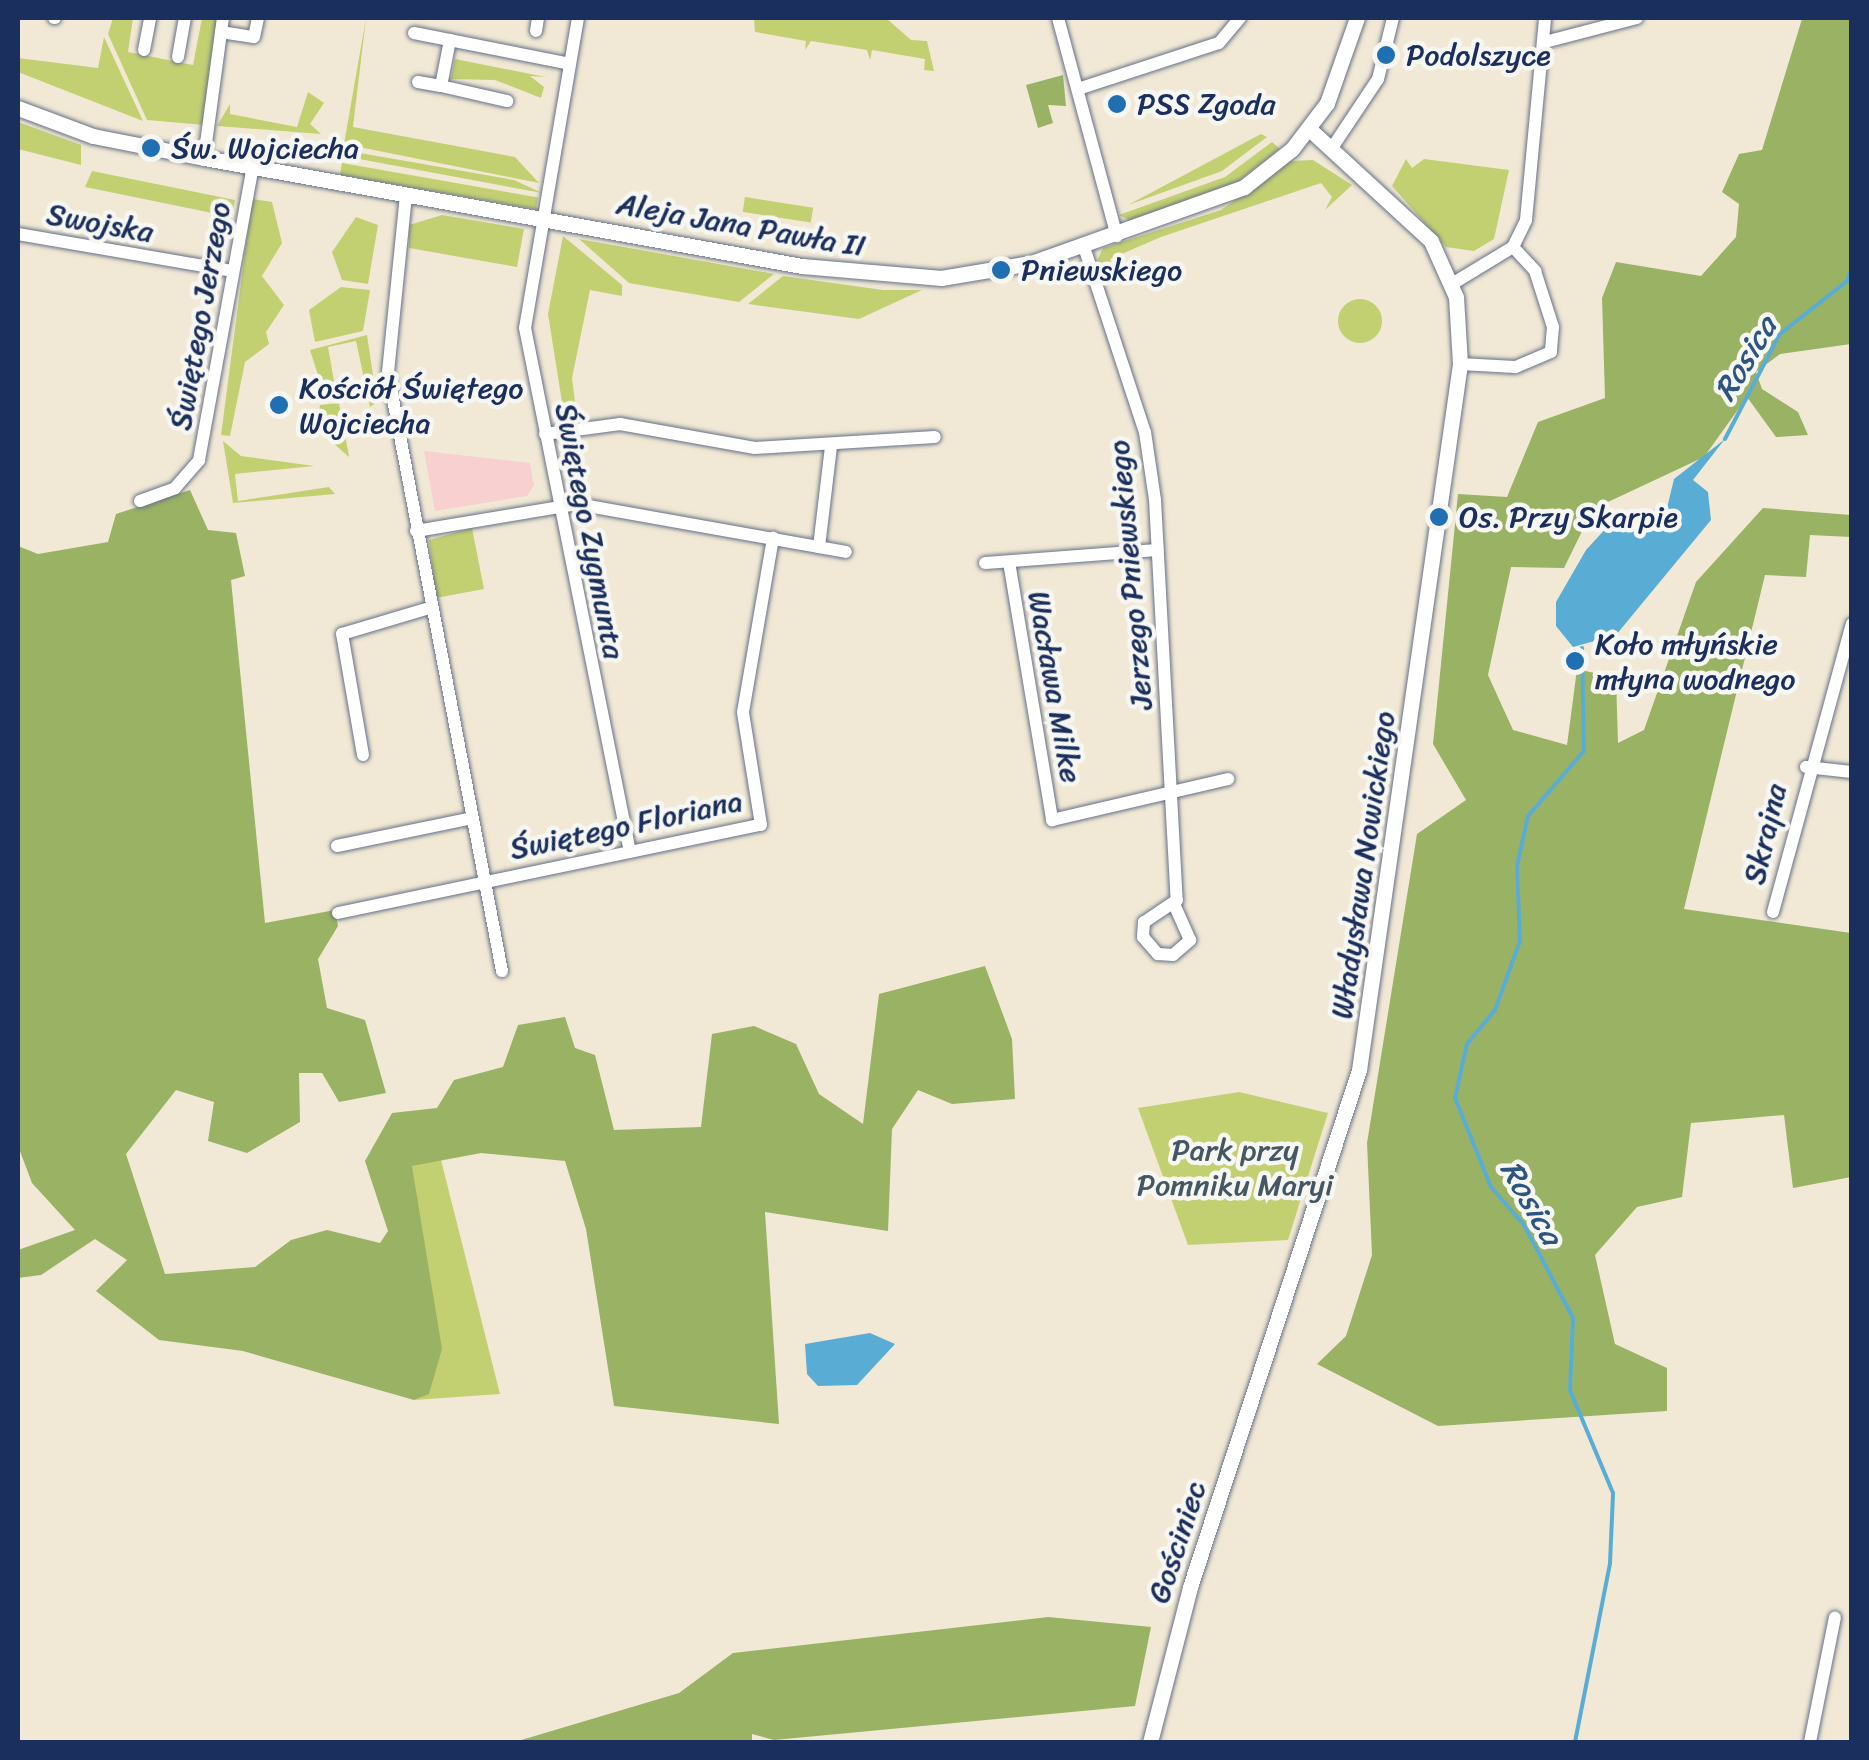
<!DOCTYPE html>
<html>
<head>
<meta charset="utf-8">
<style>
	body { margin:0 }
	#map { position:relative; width:1869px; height:1760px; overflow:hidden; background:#f1e9d5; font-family:Sriracha,sans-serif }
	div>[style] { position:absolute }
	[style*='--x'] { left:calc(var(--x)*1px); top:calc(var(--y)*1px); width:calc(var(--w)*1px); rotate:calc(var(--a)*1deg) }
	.built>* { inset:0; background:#f7d0cf }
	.green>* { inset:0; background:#c3d072; transform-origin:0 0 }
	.round { border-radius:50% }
	.forest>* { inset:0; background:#9ab264 }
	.water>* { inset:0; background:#59add5 }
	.stream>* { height:4px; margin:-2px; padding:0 2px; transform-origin:2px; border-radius:2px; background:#59add5 }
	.roads { filter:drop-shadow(0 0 2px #667088) drop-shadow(0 0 2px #667088) }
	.minor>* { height:12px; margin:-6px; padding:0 6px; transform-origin:6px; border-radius:6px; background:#fff }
	.tertiary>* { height:15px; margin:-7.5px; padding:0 7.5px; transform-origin:7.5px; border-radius:7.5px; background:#fff }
	.dots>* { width:28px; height:28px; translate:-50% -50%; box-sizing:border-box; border:5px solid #f6f6f2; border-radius:50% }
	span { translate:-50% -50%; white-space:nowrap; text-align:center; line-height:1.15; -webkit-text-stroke:9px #f6f6f2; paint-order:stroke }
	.poi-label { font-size:30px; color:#1b2f5e }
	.left { translate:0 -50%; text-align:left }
	.street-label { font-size:30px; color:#1b2f5e }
	.park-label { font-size:30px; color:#455763 }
	.water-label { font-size:32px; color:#2e5582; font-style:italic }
	.frame { position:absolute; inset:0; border:20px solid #1b2f5e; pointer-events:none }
</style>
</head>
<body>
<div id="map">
	<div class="built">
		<div style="clip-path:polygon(424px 451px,530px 463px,534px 485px,527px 496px,435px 511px)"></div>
	</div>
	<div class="green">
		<div style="clip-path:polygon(113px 18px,133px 18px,128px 52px,193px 65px,202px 18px,218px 18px,204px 125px,147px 120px,108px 34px)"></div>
		<div style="clip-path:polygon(366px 18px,353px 127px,515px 157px,539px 183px,344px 144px)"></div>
		<div style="clip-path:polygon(754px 18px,886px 18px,911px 40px,927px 41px,934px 71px,924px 70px,925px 59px,872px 50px,870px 60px,867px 50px,811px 41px,805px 50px,806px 41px,755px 32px)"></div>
		<div style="clip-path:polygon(104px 37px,143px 121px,18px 72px,18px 58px,98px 68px)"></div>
		<div style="clip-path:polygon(455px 59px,546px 77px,530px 76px,544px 87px,541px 98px,495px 80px,451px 79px)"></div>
		<div style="clip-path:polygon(308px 92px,324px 103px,310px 124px,321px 134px,217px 126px,230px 104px,230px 114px,297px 127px)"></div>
		<div style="clip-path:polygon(18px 122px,81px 145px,81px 165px,18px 149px)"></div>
		<div style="clip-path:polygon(1261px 134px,1267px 137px,1222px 171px,1128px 205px)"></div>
		<div style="clip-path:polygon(1272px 142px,1280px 149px,1236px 183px,1131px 221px,1119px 215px,1225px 177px)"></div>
		<div style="clip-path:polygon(343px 150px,514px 180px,542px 193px,343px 156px)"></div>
		<div style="clip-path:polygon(1406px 159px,1412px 168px,1424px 159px,1509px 170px,1494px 239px,1474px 251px,1446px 247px,1392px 186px)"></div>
		<div style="clip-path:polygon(1313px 160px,1352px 185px,1325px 210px,1332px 197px,1321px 183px,1161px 237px,1110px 259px,1113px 267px,1096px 263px,1103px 248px,1221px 210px,1291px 161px)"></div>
		<div style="left:342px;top:163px;width:199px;height:12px;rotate:10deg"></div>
		<div style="clip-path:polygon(92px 171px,235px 200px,228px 238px,219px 236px,222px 215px,85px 187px)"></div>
		<div style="left:745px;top:197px;width:69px;height:15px;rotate:9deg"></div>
		<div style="clip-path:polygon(252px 199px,272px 202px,282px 243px,262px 276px,284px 305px,266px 332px,269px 344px,245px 362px,230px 436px,221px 435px)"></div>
		<div style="clip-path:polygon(442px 215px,524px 229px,517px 267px,409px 248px,409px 225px)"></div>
		<div style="clip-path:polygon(356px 217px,378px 225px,368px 284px,342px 280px,332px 252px)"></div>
		<div style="clip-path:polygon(563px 236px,622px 285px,622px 296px,590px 290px,572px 378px,577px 418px,565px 421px,548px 314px)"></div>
		<div style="clip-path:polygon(579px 239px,774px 274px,739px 302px,629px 283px)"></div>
		<div style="clip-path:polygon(783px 276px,883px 290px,922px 290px,859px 319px,748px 304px)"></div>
		<div style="clip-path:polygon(341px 287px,370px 290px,363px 331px,315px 342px,309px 310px)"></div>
		<div class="round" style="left:1338px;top:299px;width:44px;height:44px"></div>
		<div style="clip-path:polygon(367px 335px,377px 402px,370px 407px,356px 341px,328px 347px,337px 398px,325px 397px,310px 350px)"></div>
		<div style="clip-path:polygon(339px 403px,349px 456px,349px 457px,317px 429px,320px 405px)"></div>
		<div style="clip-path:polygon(223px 441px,241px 456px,314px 466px,235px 474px,238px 501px,329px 487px,335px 494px,233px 503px)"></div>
		<div style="clip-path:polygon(472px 528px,484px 589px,436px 598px,429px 540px)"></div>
		<div style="clip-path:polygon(1239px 1092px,1328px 1113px,1288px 1240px,1188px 1245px,1138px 1108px)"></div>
		<div style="clip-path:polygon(440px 1156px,500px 1394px,414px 1400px,429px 1393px,412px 1166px)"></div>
	</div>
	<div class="forest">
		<div style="clip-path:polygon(1851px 18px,1851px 344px,1780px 354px,1756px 372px,1762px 389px,1798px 412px,1808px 435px,1776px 437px,1747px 397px,1704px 457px,1593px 509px,1564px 568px,1511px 567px,1488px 675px,1513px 730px,1567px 745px,1577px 669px,1616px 678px,1618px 743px,1644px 730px,1696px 582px,1763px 508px,1851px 515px,1851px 537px,1810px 535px,1806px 577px,1765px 575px,1684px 909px,1851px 933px,1851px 1177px,1793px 1188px,1784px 1115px,1691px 1123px,1682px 1197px,1637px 1207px,1595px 1255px,1615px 1344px,1667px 1368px,1667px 1411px,1438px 1426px,1317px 1364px,1346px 1336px,1372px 1255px,1367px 1143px,1417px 834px,1466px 800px,1433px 744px,1458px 494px,1507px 497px,1538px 422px,1605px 398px,1602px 298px,1616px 262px,1701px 276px,1736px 237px,1739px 204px,1722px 192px,1739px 154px,1762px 150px,1802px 19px)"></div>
		<div style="clip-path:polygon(1063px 75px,1066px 106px,1048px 105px,1053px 123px,1038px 128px,1026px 85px)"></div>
		<div style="clip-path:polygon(190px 490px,208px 530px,236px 533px,245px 576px,231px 580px,265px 923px,335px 910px,338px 926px,318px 959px,327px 1008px,365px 1020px,386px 1093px,339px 1102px,322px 1073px,299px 1073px,300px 1122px,247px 1153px,208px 1141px,214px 1102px,176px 1090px,126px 1154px,165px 1274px,255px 1267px,291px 1240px,327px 1230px,380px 1243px,388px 1231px,365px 1161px,392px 1113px,437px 1108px,454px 1080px,503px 1067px,518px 1025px,565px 1017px,575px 1048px,595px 1055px,614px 1130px,701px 1127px,712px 1034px,754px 1026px,796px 1044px,819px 1094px,863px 1124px,879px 994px,985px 966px,1012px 1039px,1015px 1099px,952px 1104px,918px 1090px,892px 1129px,888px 1231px,765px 1212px,779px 1424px,614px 1406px,586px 1229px,565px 1161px,481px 1153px,412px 1166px,442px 1349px,429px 1394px,414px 1400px,243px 1351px,159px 1340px,96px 1291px,127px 1260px,95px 1239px,41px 1275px,18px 1278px,18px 1250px,75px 1230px,32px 1183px,18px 1146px,18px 546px,38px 554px,108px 542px,116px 514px)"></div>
		<div style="clip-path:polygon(1048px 1617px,1151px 1627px,1135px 1706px,774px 1740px,752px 1734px,752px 1742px,518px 1741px,679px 1693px,733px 1653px)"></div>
	</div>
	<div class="water">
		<div style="clip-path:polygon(1725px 439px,1693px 480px,1708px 492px,1711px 520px,1616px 635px,1573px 647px,1556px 626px,1556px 602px,1586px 550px,1619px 514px,1667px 508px,1674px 479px)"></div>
		<div style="clip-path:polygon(870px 1333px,895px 1344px,857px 1385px,818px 1386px,807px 1374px,805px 1344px)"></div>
	</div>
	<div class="stream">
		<div style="--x:1725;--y:439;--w:119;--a:-62.4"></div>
		<div style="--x:1780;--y:334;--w:85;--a:-38.3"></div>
		<div style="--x:1847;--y:281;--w:14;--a:-69"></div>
		<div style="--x:1575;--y:1742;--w:182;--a:-78.9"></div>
		<div style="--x:1610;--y:1563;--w:70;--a:-87.5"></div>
		<div style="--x:1613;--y:1493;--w:112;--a:-112.7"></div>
		<div style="--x:1570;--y:1390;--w:72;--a:-87.6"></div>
		<div style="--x:1573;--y:1318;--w:105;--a:-117.8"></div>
		<div style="--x:1524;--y:1225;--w:50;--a:-131"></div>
		<div style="--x:1491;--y:1187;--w:96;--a:-112"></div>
		<div style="--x:1455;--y:1098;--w:55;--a:-77.5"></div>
		<div style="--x:1467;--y:1044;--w:44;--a:-50.5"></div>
		<div style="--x:1495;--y:1010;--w:73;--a:-70.1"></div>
		<div style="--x:1520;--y:941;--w:75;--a:-92.3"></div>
		<div style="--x:1517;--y:866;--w:51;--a:-77.6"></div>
		<div style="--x:1528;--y:816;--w:86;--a:-49.3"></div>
		<div style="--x:1584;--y:751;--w:103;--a:-91.1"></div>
	</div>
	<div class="roads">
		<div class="minor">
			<div style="--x:54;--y:18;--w:1;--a:0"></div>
			<div style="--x:578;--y:18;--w:314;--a:99.7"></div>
			<div style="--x:525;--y:328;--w:534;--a:78.67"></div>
			<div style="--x:1058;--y:18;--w:226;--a:74.9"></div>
			<div style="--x:536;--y:31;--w:13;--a:-81"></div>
			<div style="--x:221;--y:32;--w:33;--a:9"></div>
			<div style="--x:254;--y:37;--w:19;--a:-78"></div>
			<div style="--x:414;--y:33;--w:159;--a:11.2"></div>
			<div style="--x:1545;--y:42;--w:95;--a:-14.6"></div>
			<div style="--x:144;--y:50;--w:33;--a:-79"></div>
			<div style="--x:178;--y:57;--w:40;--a:-80"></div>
			<div style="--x:418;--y:82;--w:23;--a:10"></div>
			<div style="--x:441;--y:86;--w:47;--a:-78.9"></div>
			<div style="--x:441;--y:86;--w:68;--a:12.8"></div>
			<div style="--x:1078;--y:89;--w:148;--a:-18.1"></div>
			<div style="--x:1219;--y:43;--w:33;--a:-50"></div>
			<div style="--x:1332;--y:148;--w:83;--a:-56.3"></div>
			<div style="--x:1378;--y:79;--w:63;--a:-76.2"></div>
			<div style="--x:204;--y:158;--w:141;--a:-82.3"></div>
			<div style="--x:406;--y:195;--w:179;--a:95.8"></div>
			<div style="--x:388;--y:373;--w:609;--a:79.21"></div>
			<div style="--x:18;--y:234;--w:217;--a:9.8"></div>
			<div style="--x:1084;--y:247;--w:195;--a:71.8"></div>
			<div style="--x:1145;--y:432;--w:69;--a:81.6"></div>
			<div style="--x:1155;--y:500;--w:401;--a:86.9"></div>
			<div style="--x:1177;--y:900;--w:40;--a:146"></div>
			<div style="--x:1144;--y:922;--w:15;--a:94"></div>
			<div style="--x:1143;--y:937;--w:23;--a:49"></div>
			<div style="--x:1158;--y:954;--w:15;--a:4"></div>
			<div style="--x:1173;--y:955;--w:23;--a:-41"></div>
			<div style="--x:1190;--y:940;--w:35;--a:-114"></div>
			<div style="--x:1513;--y:247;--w:30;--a:-64"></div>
			<div style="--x:1526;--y:220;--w:203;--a:-84.6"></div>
			<div style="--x:1452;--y:284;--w:71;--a:-31.2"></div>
			<div style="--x:1513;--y:247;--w:33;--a:47"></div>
			<div style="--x:1535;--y:271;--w:59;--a:72.2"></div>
			<div style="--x:1553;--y:327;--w:25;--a:95"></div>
			<div style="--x:1551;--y:352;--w:39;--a:157"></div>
			<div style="--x:1515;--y:367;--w:55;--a:-176.9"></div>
			<div style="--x:545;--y:434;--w:76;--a:-7.6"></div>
			<div style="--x:620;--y:424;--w:137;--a:10.1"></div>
			<div style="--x:755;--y:448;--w:180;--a:-3.5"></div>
			<div style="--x:140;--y:501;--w:37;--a:-20"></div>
			<div style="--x:175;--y:488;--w:37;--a:-49"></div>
			<div style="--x:199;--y:460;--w:298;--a:-79.6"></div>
			<div style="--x:416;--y:531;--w:163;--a:-9.5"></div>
			<div style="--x:577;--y:504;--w:273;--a:10.1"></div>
			<div style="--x:819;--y:547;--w:101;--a:-83.2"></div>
			<div style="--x:1009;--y:562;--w:262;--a:80.5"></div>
			<div style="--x:1052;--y:820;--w:181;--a:-13.1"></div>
			<div style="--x:985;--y:563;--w:173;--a:-4.3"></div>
			<div style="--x:363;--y:755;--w:123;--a:-99.8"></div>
			<div style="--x:342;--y:634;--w:92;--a:-16.5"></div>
			<div style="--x:1806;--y:767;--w:46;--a:6.2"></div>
			<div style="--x:337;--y:846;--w:138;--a:-11.7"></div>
			<div style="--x:1773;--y:912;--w:299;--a:-74.7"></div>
			<div style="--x:338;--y:913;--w:432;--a:-11.8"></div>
			<div style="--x:761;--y:825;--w:114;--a:-99.1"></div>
			<div style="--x:743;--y:712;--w:177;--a:-80.2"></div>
			<div style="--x:1810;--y:1742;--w:127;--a:-78.7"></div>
		</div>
		<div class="tertiary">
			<div style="--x:18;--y:108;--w:80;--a:20.5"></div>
			<div style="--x:93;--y:136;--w:113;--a:11.2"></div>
			<div style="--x:204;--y:158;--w:608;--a:10.24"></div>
			<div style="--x:802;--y:266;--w:140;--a:4.9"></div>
			<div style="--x:941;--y:278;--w:91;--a:-9.5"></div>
			<div style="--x:1031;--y:263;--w:226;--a:-19.6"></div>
			<div style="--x:1244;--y:187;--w:61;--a:-38.4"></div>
			<div style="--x:1292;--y:149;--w:58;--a:-52.7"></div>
			<div style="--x:1327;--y:103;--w:90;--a:-70.6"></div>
			<div style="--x:1150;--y:1742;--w:160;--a:-75.5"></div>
			<div style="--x:1190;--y:1587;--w:544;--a:-71.9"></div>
			<div style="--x:1359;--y:1070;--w:713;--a:-81.86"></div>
			<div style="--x:1460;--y:364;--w:67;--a:-93.4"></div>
			<div style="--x:1456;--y:297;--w:61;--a:-114.1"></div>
			<div style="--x:1431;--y:241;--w:166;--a:-137.4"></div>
		</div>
	</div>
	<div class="dots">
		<div style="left:1386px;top:55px;background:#1f6fb2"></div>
		<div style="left:1117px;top:104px;background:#1f6fb2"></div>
		<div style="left:151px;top:148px;background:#1f6fb2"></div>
		<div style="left:1001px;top:270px;background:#1f6fb2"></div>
		<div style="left:279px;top:405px;background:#1f6fb2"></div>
		<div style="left:1439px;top:517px;background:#1f6fb2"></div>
		<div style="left:1575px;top:661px;background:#1f6fb2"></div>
	</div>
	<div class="poi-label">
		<span class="left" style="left:1406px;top:55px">Podolszyce</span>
		<span class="left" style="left:1137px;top:104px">PSS Zgoda</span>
		<span class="left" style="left:171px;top:148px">Św. Wojciecha</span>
		<span class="left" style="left:1021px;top:270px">Pniewskiego</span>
		<span class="left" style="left:299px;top:405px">Kościół Świętego<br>Wojciecha</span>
		<span class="left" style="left:1459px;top:517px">Os. Przy Skarpie</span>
		<span class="left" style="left:1595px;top:661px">Koło młyńskie<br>młyna wodnego</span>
	</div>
	<div class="street-label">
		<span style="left:100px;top:223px;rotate:10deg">Swojska</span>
		<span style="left:741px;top:225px;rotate:10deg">Aleja Jana Pawła II</span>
		<span style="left:200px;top:316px;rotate:-80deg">Świętego Jerzego</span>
		<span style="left:590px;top:531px;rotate:79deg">Świętego Zygmunta</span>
		<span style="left:1130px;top:575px;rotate:-95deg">Jerzego Pniewskiego</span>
		<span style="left:1055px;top:687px;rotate:80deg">Wacława Milke</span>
		<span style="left:626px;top:825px;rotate:-12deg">Świętego Floriana</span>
		<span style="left:1765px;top:834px;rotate:-77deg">Skrajna</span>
		<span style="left:1363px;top:865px;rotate:-82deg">Władysława Nowickiego</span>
		<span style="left:1177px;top:1542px;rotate:-72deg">Gościniec</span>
	</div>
	<div class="park-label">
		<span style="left:1235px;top:1167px">Park przy<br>Pomniku Maryi</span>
	</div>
	<div class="water-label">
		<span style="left:1746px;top:359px;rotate:-59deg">Rosica</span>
		<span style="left:1531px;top:1203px;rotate:60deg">Rosica</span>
	</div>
	<div class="frame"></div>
</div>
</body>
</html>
